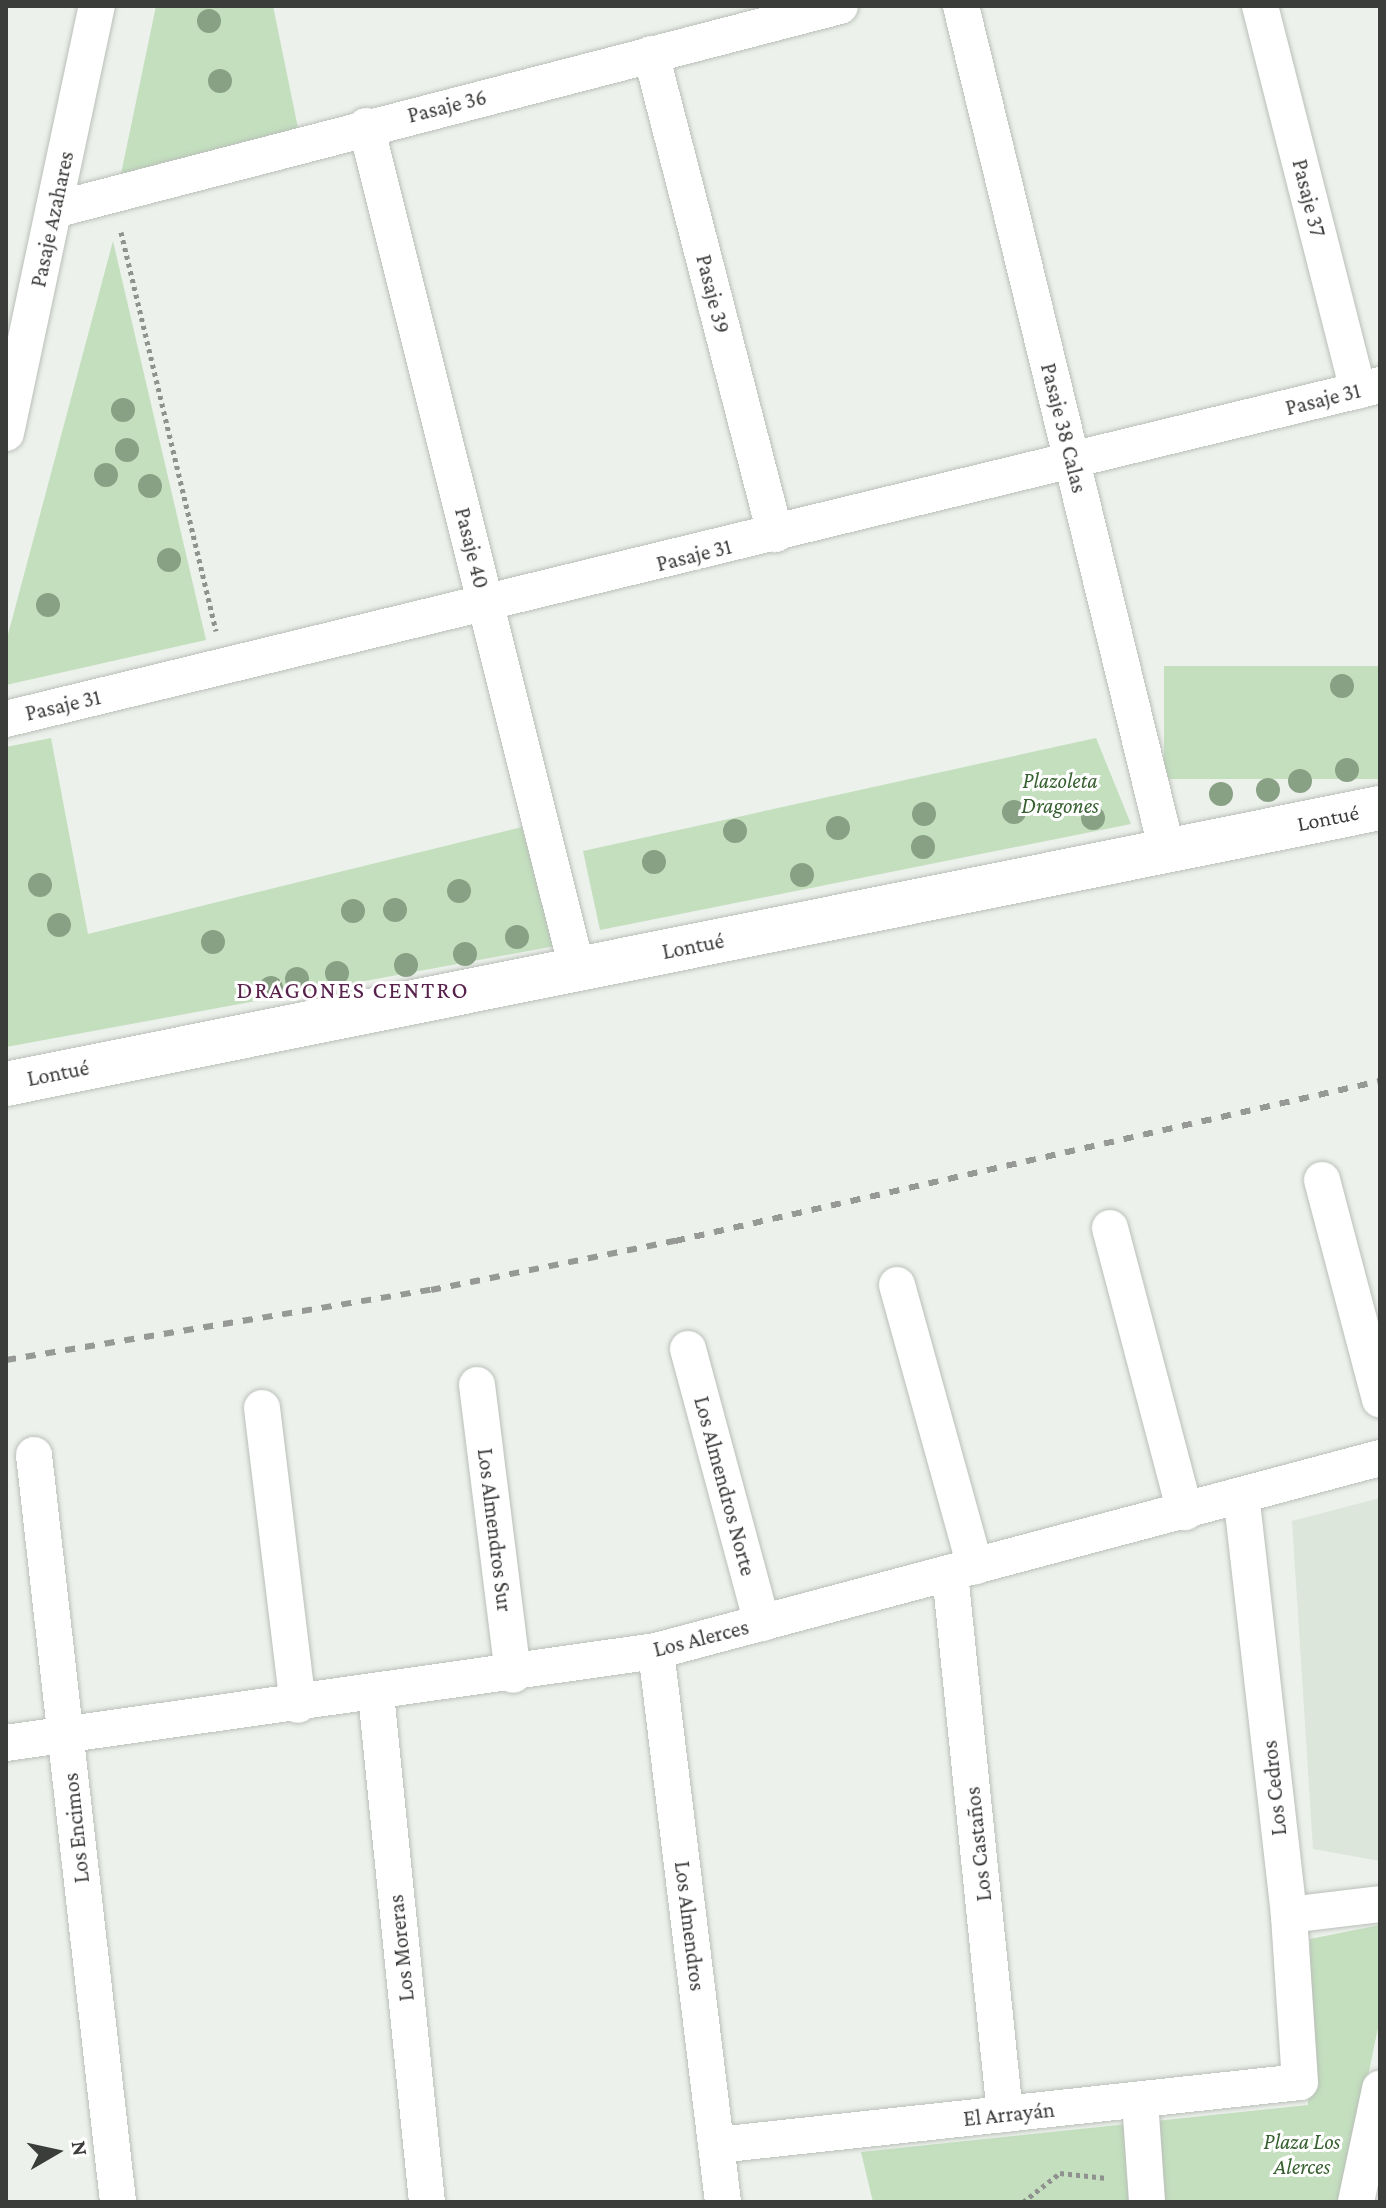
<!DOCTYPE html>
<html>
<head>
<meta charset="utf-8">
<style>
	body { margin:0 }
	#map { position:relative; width:1386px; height:2208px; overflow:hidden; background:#ecf1eb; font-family:"Crimson Pro",serif }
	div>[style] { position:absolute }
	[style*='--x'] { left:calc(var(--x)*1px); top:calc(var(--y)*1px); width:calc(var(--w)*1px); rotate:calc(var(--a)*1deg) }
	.built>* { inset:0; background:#dce6da }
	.green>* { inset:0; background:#c3dfbe; transform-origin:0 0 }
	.path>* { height:5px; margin-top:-2.5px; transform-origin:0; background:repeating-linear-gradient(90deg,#8f928e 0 4px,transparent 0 8px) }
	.roads { filter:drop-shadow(0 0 2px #babfb9) drop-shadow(0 0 2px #babfb9) }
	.street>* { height:36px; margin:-18px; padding:0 18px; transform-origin:18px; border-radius:18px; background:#fff }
	.secondary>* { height:44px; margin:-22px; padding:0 22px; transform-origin:22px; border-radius:22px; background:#fff }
	.rail>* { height:6px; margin-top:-3px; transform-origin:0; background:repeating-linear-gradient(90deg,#969995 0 10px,transparent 0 20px) }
	.trees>* { width:24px; height:24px; margin:-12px; border-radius:50%; background:#88a184 }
	span { translate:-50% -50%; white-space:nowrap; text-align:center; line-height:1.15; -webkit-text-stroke:6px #fff; paint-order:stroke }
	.street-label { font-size:22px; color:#3b3d3a }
	.park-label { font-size:22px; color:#376030; font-style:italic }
	.neighbourhood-label { font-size:24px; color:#58214c; letter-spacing:2px }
	.frame { position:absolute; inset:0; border:8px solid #3b3d3a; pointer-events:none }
	.north { position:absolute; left:16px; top:2112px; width:80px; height:80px; -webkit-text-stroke:6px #fff; paint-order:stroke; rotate:81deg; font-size:22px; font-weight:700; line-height:32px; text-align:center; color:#3b3d3a }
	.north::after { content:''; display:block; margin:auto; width:28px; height:36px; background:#3b3d3a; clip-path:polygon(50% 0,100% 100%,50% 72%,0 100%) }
</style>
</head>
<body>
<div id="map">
	<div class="built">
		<div style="clip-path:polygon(1380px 1498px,1380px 1861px,1313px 1849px,1292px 1521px)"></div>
	</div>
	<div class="green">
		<div style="clip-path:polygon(156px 6px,273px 6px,298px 128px,121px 174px)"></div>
		<div style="clip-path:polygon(113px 241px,206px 640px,6px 685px,6px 642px)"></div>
		<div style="left:1380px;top:666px;width:113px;height:216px;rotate:90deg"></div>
		<div style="clip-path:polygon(51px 738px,88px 934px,522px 827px,555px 946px,6px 1047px,6px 747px)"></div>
		<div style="clip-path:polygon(1096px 738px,1131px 824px,600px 930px,583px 851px)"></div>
		<div style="clip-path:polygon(1380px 1925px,1380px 2018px,1342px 2202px,873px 2202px,861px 2152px,1308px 2105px,1310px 1939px)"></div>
	</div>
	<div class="path">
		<div style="--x:121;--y:232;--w:410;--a:76.6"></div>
		<div style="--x:1023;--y:2202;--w:47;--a:-38.1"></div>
		<div style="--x:1060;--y:2173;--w:47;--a:6.1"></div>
	</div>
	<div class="roads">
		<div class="street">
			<div style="--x:961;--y:6;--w:870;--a:76.3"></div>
			<div style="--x:1260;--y:6;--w:397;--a:75.7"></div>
			<div style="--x:651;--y:54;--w:496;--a:75.5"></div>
			<div style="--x:366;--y:126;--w:869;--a:75.95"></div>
			<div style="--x:54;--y:210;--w:812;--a:-14.55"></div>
			<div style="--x:6;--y:433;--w:437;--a:-78"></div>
			<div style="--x:6;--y:719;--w:1414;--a:-13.66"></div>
			<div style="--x:1322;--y:1180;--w:227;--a:75.2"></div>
			<div style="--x:1110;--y:1228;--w:294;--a:75.2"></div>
			<div style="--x:897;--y:1285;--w:292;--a:74.5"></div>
			<div style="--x:688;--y:1349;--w:284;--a:74.9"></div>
			<div style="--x:477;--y:1385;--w:292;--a:82.9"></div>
			<div style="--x:262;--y:1408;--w:299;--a:83.1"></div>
			<div style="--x:34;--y:1455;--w:752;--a:83.58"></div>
			<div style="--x:950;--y:1573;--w:544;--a:84.2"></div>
			<div style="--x:656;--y:1651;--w:555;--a:83.07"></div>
			<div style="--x:376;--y:1694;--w:511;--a:84.27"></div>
			<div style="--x:6;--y:1743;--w:656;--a:-8.06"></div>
			<div style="--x:656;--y:1651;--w:749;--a:-14.93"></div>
			<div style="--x:1289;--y:1915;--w:92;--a:-6.9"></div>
			<div style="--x:1140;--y:2101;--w:101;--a:86"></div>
			<div style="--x:718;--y:2145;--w:585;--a:-6.18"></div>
			<div style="--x:1300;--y:2082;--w:167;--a:-93.8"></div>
			<div style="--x:1289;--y:1915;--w:422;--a:-96.5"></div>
			<div style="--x:1356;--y:2202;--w:116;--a:-78"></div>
		</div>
		<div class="secondary">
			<div style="--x:6;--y:1084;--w:1401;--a:-11.36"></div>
		</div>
	</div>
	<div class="rail">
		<div style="--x:6;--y:1360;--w:431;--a:-9.4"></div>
		<div style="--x:431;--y:1290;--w:249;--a:-11.4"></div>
		<div style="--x:675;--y:1241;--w:723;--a:-12.79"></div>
	</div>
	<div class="trees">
		<div style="left:209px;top:21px"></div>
		<div style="left:220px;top:81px"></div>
		<div style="left:123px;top:410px"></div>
		<div style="left:127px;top:450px"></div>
		<div style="left:106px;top:475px"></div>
		<div style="left:150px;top:486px"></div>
		<div style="left:169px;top:560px"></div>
		<div style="left:48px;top:605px"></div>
		<div style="left:1342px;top:686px"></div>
		<div style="left:1347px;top:770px"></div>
		<div style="left:1300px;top:781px"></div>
		<div style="left:1268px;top:790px"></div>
		<div style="left:1221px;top:794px"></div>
		<div style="left:1014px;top:812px"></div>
		<div style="left:924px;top:814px"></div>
		<div style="left:1093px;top:818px"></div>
		<div style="left:838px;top:828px"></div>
		<div style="left:735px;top:831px"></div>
		<div style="left:923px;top:847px"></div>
		<div style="left:654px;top:862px"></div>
		<div style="left:802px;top:875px"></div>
		<div style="left:40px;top:885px"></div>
		<div style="left:459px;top:891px"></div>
		<div style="left:395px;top:910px"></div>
		<div style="left:353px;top:911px"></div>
		<div style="left:59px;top:925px"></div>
		<div style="left:517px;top:937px"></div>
		<div style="left:213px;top:942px"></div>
		<div style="left:465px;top:954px"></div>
		<div style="left:406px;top:965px"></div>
		<div style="left:337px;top:973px"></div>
		<div style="left:297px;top:979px"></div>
		<div style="left:271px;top:988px"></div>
	</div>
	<div class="street-label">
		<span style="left:447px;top:106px;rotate:-14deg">Pasaje 36</span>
		<span style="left:1309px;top:198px;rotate:76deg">Pasaje 37</span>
		<span style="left:52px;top:219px;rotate:-78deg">Pasaje Azahares</span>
		<span style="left:713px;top:294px;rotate:76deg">Pasaje 39</span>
		<span style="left:1323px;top:399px;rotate:-14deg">Pasaje 31</span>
		<span style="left:1064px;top:428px;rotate:76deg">Pasaje 38 Calas</span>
		<span style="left:472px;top:548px;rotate:76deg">Pasaje 40</span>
		<span style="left:694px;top:555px;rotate:-14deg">Pasaje 31</span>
		<span style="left:63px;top:705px;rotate:-13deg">Pasaje 31</span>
		<span style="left:1328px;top:818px;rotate:-11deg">Lontué</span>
		<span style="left:693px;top:946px;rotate:-11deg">Lontué</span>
		<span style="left:58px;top:1073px;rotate:-11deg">Lontué</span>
		<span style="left:725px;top:1486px;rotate:75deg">Los Almendros Norte</span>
		<span style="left:495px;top:1530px;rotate:83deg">Los Almendros Sur</span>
		<span style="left:701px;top:1638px;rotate:-14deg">Los Alerces</span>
		<span style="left:1274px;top:1788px;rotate:-96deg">Los Cedros</span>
		<span style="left:76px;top:1828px;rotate:-96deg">Los Encimos</span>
		<span style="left:978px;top:1844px;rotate:-96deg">Los Castaños</span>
		<span style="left:690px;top:1926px;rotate:83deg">Los Almendros</span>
		<span style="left:401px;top:1948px;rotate:-96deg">Los Moreras</span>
		<span style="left:1009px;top:2114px;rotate:-6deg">El Arrayán</span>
	</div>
	<div class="park-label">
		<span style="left:1060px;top:793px">Plazoleta<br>Dragones</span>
		<span style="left:1302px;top:2154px">Plaza Los<br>Alerces</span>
	</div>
	<div class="neighbourhood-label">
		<span style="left:353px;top:990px">DRAGONES CENTRO</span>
	</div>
	<div class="frame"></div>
	<div class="north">N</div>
</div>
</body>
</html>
